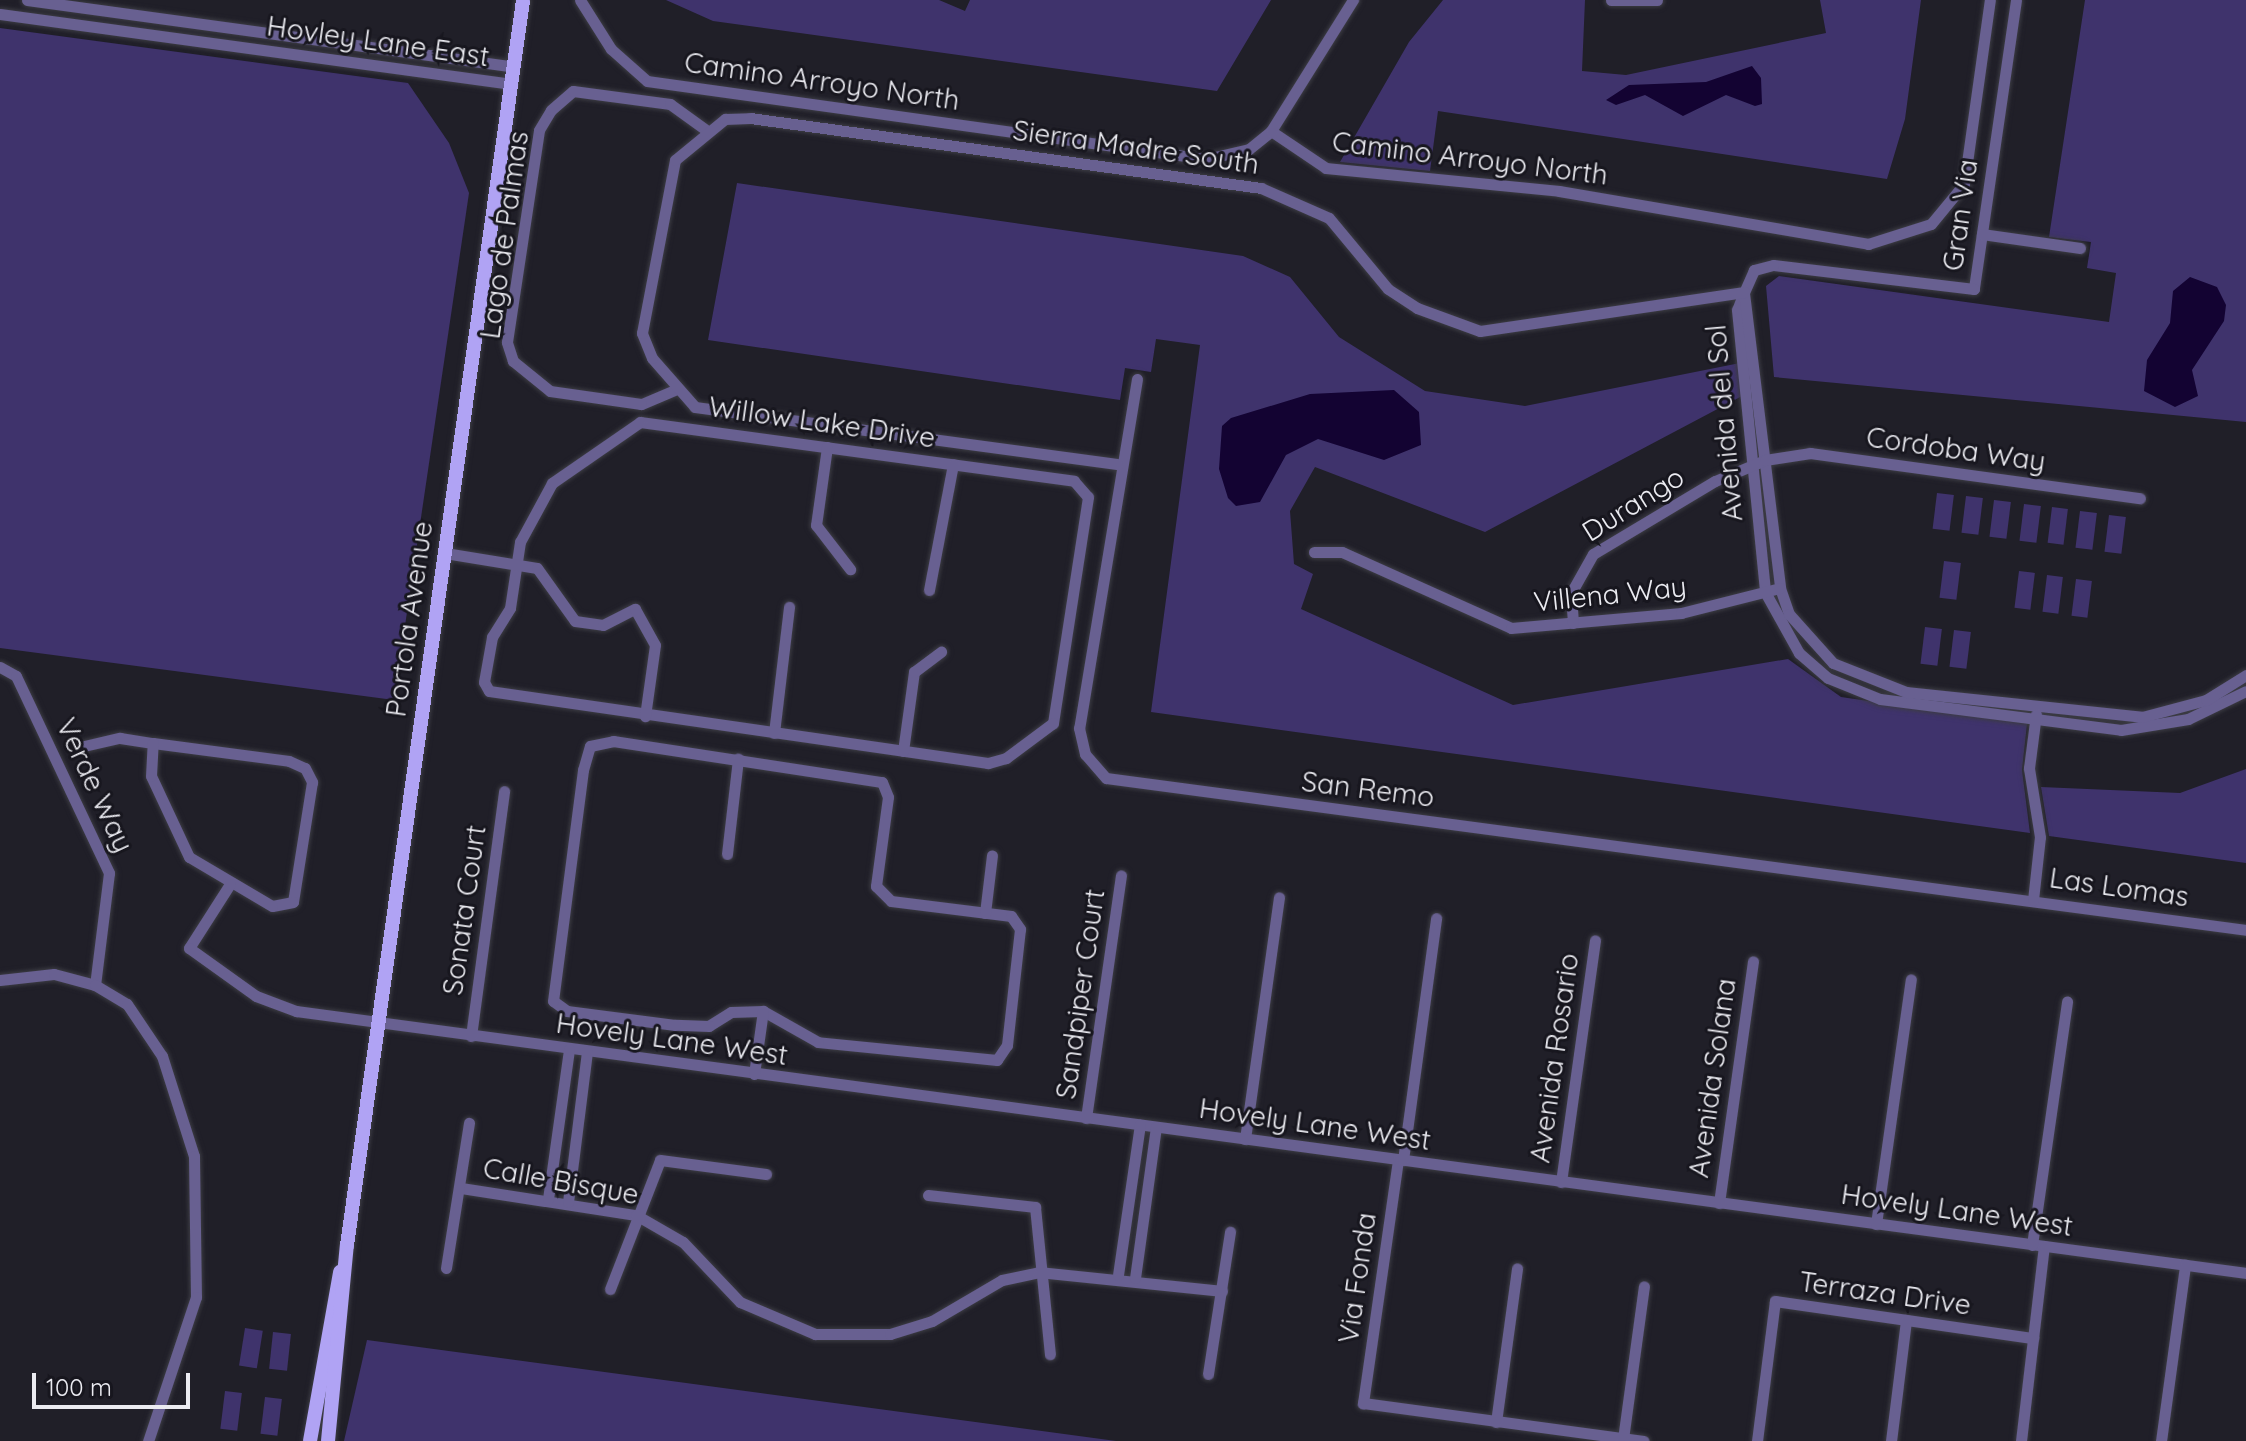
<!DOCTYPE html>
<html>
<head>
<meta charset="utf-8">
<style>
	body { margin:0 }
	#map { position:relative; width:2246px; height:1441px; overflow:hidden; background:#201f28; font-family:Quicksand,sans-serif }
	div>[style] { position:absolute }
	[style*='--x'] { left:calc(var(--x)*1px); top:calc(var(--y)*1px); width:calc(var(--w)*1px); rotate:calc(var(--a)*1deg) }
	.green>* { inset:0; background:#3f336c; transform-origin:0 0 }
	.water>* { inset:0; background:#130332 }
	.roads { filter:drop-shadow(0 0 2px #3c3c44) drop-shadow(0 0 2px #3c3c44) }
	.minor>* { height:11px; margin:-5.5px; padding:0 5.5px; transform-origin:5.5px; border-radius:5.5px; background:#686091 }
	.major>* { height:14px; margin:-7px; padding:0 7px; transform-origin:7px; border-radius:7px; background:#b0a3f4 }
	span { translate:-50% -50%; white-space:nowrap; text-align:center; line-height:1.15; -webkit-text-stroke:6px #17161e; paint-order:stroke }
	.street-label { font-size:28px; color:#ebebf1 }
	.scale { position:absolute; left:32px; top:1373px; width:158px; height:36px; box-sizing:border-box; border:4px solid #ebebf1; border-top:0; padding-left:10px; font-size:24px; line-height:28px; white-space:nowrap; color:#ebebf1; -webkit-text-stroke:6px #17161e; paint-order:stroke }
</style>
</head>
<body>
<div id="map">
	<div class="green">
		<div style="clip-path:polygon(666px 0,939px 0,965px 11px,970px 0,1271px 0,1217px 91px,713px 21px)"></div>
		<div style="clip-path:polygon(1443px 0,1585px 0,1582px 71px,1626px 75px,1826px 33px,1820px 0,1921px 0,1905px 119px,1887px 179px,1438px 111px,1430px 171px,1340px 162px,1409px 42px)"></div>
		<div style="clip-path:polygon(2085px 0,2246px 0,2246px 422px,1774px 377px,1766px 286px,1779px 276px,2109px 322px,2116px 273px,2087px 268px,2091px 242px,2049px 237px)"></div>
		<div style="clip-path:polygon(0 28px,408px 83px,449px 143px,469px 193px,394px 700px,0 648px)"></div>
		<div style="clip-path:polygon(737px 183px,1243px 256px,1290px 277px,1339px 337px,1425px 391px,1525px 406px,1740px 363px,1744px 395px,1485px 532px,1315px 467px,1290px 511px,1294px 564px,1313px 574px,1301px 609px,1513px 705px,1788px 659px,1841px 697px,2027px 724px,2022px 770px,2030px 833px,1151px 712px,1200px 345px,1156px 339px,1151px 372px,1125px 368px,1120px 400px,708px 340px)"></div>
		<div style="left:1937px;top:493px;width:17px;height:36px;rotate:7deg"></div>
		<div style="left:1966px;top:496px;width:17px;height:37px;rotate:7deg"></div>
		<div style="left:1994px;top:500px;width:17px;height:37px;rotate:7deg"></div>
		<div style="left:2024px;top:504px;width:17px;height:37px;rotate:7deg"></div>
		<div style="left:2052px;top:507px;width:16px;height:36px;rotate:7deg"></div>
		<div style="left:2080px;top:511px;width:17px;height:37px;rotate:7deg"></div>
		<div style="left:2109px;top:515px;width:17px;height:37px;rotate:7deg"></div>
		<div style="left:1944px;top:561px;width:17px;height:37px;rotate:7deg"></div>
		<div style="left:2019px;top:571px;width:16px;height:37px;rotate:7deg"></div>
		<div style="left:2047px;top:575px;width:16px;height:37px;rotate:7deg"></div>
		<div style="left:2076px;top:579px;width:16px;height:37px;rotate:7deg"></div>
		<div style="left:1925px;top:627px;width:17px;height:37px;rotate:7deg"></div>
		<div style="left:1954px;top:630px;width:17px;height:37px;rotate:7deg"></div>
		<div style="clip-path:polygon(2246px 769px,2246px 863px,2049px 836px,2041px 787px,2180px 793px)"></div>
		<div style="left:245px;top:1328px;width:18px;height:38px;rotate:9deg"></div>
		<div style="left:273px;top:1332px;width:18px;height:37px;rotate:6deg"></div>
		<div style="clip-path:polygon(367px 1340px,1116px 1441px,344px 1441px)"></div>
		<div style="left:225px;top:1391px;width:17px;height:38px;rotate:7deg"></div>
		<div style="left:265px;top:1397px;width:17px;height:37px;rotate:7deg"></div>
	</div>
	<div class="water">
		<div style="clip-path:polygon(1752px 66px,1761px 78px,1762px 104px,1755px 106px,1726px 95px,1683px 116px,1645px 95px,1616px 105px,1606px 100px,1629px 85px,1706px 82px)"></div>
		<div style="clip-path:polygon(2190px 277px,2217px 287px,2226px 305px,2224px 321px,2192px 370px,2198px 396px,2175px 407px,2144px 391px,2147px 360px,2170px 323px,2173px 291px)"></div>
		<div style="clip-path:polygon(1394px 390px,1419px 412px,1421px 445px,1384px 460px,1318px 439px,1286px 455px,1260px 502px,1236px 506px,1228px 498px,1219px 469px,1222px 426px,1231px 418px,1310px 394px)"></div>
	</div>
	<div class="roads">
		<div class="minor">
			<div style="--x:27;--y:0;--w:492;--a:7.8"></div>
			<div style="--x:580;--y:0;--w:58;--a:57.7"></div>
			<div style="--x:611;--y:49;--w:48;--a:41.6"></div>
			<div style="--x:647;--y:81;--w:564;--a:7.94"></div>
			<div style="--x:1206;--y:159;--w:44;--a:-13.1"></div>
			<div style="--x:1249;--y:149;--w:28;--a:-39"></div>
			<div style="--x:1271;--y:131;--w:66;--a:33.9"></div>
			<div style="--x:1326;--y:168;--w:234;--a:5.6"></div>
			<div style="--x:1559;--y:191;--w:314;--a:9.7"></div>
			<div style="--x:1868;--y:244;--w:66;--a:-17.6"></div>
			<div style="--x:1931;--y:224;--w:52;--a:-50.5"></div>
			<div style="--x:1964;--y:184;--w:186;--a:-82"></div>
			<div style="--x:1611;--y:0;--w:46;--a:0"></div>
			<div style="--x:2016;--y:0;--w:292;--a:98.3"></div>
			<div style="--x:1974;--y:289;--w:202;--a:-173.2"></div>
			<div style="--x:1773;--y:265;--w:20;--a:165"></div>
			<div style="--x:1754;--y:270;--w:24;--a:114"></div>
			<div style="--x:1744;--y:292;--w:19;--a:111"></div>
			<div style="--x:1737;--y:310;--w:283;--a:84.3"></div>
			<div style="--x:1765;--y:592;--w:70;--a:60.9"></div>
			<div style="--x:1799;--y:653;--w:38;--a:41"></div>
			<div style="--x:1828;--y:678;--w:56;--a:22"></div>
			<div style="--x:1880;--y:699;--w:243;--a:7.3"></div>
			<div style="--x:2121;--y:730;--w:68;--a:-9.3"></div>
			<div style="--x:2188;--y:719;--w:64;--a:-25.8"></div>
			<div style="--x:0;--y:14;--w:517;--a:7.79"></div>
			<div style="--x:1271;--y:131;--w:155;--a:-58"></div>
			<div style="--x:1982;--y:234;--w:99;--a:8.1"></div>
			<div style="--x:1744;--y:293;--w:297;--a:83"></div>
			<div style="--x:1780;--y:588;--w:28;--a:71"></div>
			<div style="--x:1789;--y:614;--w:66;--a:48.1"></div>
			<div style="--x:1833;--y:663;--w:79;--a:21.7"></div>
			<div style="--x:1906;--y:692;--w:237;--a:6"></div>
			<div style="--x:2142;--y:717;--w:66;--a:-14.9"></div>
			<div style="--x:2206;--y:700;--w:47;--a:-32"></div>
			<div style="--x:1137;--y:379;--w:354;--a:99.4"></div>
			<div style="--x:1079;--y:728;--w:27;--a:77"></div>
			<div style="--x:1085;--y:754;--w:32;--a:49"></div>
			<div style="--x:1106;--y:778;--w:1150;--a:7.59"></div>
			<div style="--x:677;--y:389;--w:39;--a:157"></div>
			<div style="--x:641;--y:404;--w:92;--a:-171.9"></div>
			<div style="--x:550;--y:391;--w:48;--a:-141"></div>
			<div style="--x:513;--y:361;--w:20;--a:-108"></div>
			<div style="--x:507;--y:342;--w:214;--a:-81.4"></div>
			<div style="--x:539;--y:130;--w:23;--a:-59"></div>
			<div style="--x:551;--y:110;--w:29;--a:-41"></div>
			<div style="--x:573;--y:91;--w:98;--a:7.6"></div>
			<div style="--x:670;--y:104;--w:44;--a:35.8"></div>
			<div style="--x:640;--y:422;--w:438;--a:7.7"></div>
			<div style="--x:1074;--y:481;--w:21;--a:49"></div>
			<div style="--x:1088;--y:497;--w:229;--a:98.8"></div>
			<div style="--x:1053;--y:723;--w:59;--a:143.3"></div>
			<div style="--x:1006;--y:758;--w:19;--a:164"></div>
			<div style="--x:988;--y:763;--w:504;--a:-171.79"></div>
			<div style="--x:489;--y:691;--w:10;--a:-119"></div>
			<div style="--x:484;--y:682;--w:46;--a:-79.9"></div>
			<div style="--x:492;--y:637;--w:34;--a:-58"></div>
			<div style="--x:510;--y:608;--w:67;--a:-81.4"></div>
			<div style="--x:520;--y:542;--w:67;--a:-61.5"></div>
			<div style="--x:552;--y:483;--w:107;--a:-34.7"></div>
			<div style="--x:827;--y:447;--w:79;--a:98"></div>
			<div style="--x:816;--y:525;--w:56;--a:52.3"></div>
			<div style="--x:1117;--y:464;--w:426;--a:-172.3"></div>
			<div style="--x:695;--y:407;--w:65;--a:-131.3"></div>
			<div style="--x:652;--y:358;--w:27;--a:-112"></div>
			<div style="--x:642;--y:333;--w:176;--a:-79.2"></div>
			<div style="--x:675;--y:160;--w:65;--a:-39.4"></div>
			<div style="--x:725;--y:119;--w:25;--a:-2"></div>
			<div style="--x:750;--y:118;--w:516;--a:7.8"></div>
			<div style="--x:1261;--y:188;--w:74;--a:23.8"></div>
			<div style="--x:1329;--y:218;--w:92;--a:50.3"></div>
			<div style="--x:1388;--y:289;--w:35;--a:33"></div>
			<div style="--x:1417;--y:308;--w:67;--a:20.1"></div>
			<div style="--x:1480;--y:331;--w:267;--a:-8.4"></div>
			<div style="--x:1314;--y:552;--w:28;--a:0"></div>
			<div style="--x:1342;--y:552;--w:185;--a:24.2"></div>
			<div style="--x:1511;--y:628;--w:171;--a:-5"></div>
			<div style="--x:1681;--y:613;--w:102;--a:-14.2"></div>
			<div style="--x:445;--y:553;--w:93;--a:9.3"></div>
			<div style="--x:537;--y:568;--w:65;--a:54.4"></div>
			<div style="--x:575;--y:621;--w:28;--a:8"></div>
			<div style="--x:603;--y:625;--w:36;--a:-27"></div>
			<div style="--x:635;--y:609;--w:41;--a:60.9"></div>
			<div style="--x:655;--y:645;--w:72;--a:98"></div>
			<div style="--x:929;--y:590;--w:128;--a:-79.2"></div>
			<div style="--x:1573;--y:623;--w:30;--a:-94"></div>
			<div style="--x:1571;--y:593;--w:45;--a:-60.6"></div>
			<div style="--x:1593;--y:554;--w:142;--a:-30.9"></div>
			<div style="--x:1715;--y:481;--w:54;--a:-22.8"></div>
			<div style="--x:1765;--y:460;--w:46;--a:-8.8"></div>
			<div style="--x:1810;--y:453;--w:333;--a:7.8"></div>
			<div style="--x:0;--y:667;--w:18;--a:29"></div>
			<div style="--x:16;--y:676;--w:218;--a:64.7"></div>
			<div style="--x:109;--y:873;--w:113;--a:97.1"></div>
			<div style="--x:774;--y:733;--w:127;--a:-83.2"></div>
			<div style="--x:613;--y:741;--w:272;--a:8.7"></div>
			<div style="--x:882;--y:782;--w:16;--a:68"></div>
			<div style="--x:888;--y:797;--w:90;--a:97.7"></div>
			<div style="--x:876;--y:886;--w:21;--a:45"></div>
			<div style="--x:891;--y:901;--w:121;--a:7.1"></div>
			<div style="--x:1011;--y:916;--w:16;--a:55"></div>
			<div style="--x:1020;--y:929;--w:117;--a:96.4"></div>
			<div style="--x:1007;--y:1045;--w:18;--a:124"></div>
			<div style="--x:997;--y:1060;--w:180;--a:-174.3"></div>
			<div style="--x:818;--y:1042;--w:63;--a:-150.6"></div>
			<div style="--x:763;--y:1011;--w:32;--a:178"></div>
			<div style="--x:731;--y:1012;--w:26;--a:148"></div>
			<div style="--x:709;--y:1026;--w:34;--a:-178"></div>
			<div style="--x:675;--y:1025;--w:109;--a:-172.6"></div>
			<div style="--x:567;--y:1011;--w:17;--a:-144"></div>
			<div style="--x:553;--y:1001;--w:233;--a:-82.6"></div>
			<div style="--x:583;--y:770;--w:25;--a:-74"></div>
			<div style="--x:590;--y:746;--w:24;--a:-12"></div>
			<div style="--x:84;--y:746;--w:37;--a:-13"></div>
			<div style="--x:120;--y:738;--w:33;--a:9"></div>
			<div style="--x:153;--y:743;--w:137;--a:7.5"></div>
			<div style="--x:289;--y:761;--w:17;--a:24"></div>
			<div style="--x:305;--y:768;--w:16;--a:63"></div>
			<div style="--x:312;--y:782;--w:121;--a:99"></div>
			<div style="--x:293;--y:902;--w:21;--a:169"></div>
			<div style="--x:272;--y:906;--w:96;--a:-149.4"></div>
			<div style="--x:189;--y:857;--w:89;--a:-115.1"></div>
			<div style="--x:151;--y:776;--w:33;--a:-87"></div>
			<div style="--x:903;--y:751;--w:80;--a:-82.1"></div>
			<div style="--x:914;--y:672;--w:34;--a:-37"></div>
			<div style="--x:727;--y:854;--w:96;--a:-83.4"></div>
			<div style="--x:230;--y:884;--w:76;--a:122.6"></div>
			<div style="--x:189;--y:948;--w:82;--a:35.6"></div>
			<div style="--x:256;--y:996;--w:43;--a:20.6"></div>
			<div style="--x:296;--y:1011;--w:1968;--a:7.65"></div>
			<div style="--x:2033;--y:900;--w:63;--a:-83.7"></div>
			<div style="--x:2040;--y:837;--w:70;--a:-99.1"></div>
			<div style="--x:2029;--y:768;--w:54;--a:-82.6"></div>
			<div style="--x:985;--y:913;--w:58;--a:-83.1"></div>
			<div style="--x:0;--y:980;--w:54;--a:-6.3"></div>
			<div style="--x:54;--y:974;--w:42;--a:15"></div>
			<div style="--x:95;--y:985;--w:37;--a:31"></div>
			<div style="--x:127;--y:1004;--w:63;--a:56.1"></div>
			<div style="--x:162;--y:1056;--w:105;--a:72.3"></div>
			<div style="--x:194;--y:1156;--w:141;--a:89.2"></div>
			<div style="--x:196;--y:1297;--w:152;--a:108.4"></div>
			<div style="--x:471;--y:1036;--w:247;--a:-82.3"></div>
			<div style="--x:754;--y:1074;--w:64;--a:-81.9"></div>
			<div style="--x:1086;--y:1118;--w:245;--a:-81.8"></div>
			<div style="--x:1245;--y:1139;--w:244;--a:-82"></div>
			<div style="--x:1398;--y:1160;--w:246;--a:98.2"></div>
			<div style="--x:1363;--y:1403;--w:283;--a:7.7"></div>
			<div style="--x:1403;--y:1160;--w:244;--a:-82.2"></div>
			<div style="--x:1561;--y:1182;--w:244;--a:-82"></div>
			<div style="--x:461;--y:1188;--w:177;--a:8.8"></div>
			<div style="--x:636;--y:1215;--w:54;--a:29.9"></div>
			<div style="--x:683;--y:1242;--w:83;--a:46.5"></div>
			<div style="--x:740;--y:1302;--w:82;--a:23.1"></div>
			<div style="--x:815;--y:1334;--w:75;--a:0"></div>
			<div style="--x:890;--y:1334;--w:44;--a:-17.2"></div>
			<div style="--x:932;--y:1321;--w:81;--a:-30.4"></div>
			<div style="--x:1002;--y:1280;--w:38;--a:-12"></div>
			<div style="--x:1039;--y:1272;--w:184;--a:5.9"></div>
			<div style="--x:928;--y:1195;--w:108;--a:6.4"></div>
			<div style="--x:1035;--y:1207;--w:148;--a:84.2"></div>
			<div style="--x:548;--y:1199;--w:151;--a:-82"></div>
			<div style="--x:568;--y:1202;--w:152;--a:-82.8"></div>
			<div style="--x:1719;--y:1203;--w:244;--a:-82"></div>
			<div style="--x:1876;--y:1224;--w:247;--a:-81.9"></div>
			<div style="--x:2032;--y:1245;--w:246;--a:-81.8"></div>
			<div style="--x:446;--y:1268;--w:147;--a:-81"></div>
			<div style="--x:1118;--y:1275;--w:152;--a:-81.7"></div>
			<div style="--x:1135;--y:1278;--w:152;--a:-82.1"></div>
			<div style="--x:610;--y:1289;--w:138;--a:-68.8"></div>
			<div style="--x:660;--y:1160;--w:107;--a:7.5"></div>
			<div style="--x:1208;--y:1374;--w:144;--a:-81.2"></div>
			<div style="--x:1496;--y:1422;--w:155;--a:-82.2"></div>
			<div style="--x:1623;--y:1439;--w:154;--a:-82.2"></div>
			<div style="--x:1757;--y:1441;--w:141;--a:-82.7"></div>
			<div style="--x:1775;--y:1301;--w:261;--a:8.2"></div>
			<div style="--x:1891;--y:1441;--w:122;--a:-82.9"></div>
			<div style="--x:2021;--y:1441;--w:196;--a:-83.3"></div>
			<div style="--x:2161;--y:1441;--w:178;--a:-82.2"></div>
		</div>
		<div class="major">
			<div style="--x:310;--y:1441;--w:172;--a:-79.9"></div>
			<div style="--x:328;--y:1441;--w:197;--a:-84.5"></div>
			<div style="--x:347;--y:1245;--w:1257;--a:-81.95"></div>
		</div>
	</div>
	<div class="street-label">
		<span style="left:378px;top:41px;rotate:8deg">Hovley Lane East</span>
		<span style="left:822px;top:81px;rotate:8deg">Camino Arroyo North</span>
		<span style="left:1136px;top:147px;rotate:8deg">Sierra Madre South</span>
		<span style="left:1470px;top:158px;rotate:7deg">Camino Arroyo North</span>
		<span style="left:1960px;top:215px;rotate:-82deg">Gran Via</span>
		<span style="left:504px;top:235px;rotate:-82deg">Lago de Palmas</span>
		<span style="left:822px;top:422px;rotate:8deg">Willow Lake Drive</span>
		<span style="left:1724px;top:423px;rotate:-95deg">Avenida del Sol</span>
		<span style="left:1956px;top:449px;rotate:8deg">Cordoba Way</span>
		<span style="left:1633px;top:504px;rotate:-32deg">Durango</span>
		<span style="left:1610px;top:594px;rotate:-6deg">Villena Way</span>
		<span style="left:409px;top:619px;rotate:-82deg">Portola Avenue</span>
		<span style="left:95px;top:785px;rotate:65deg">Verde Way</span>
		<span style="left:1368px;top:789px;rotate:7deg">San Remo</span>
		<span style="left:2119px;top:887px;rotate:8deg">Las Lomas</span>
		<span style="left:464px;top:910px;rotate:-82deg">Sonata Court</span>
		<span style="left:1080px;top:994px;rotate:-82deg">Sandpiper Court</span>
		<span style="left:672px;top:1039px;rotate:8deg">Hovely Lane West</span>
		<span style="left:1554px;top:1058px;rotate:-82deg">Avenida Rosario</span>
		<span style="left:1712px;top:1078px;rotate:-82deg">Avenida Solana</span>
		<span style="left:1315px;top:1124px;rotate:8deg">Hovely Lane West</span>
		<span style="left:561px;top:1181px;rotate:10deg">Calle Bisque</span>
		<span style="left:1957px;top:1210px;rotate:8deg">Hovely Lane West</span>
		<span style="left:1357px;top:1278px;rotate:-82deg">Via Fonda</span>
		<span style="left:1885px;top:1293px;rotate:8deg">Terraza Drive</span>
	</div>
	<div class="scale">100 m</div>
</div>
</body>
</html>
